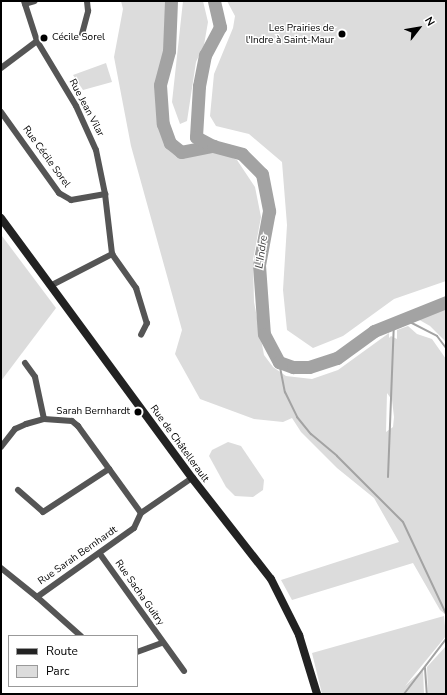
<!DOCTYPE html>
<html>
<head>
<meta charset="utf-8">
<style>
	body { margin:0 }
	#map { position:relative; width:447px; height:695px; overflow:hidden; background:#fff; font-family:"Nunito Sans",sans-serif }
	div>[style] { position:absolute }
	[style*='--x'] { left:calc(var(--x)*1px); top:calc(var(--y)*1px); width:calc(var(--w)*1px); rotate:calc(var(--a)*1deg) }
	.green>* { inset:0; background:#dcdcdc }
	.stream>* { height:2px; margin:-1px; padding:0 1px; transform-origin:1px; border-radius:1px; background:#a3a3a3 }
	.river>* { height:13px; margin:-6.5px; padding:0 6.5px; transform-origin:6.5px; border-radius:6.5px; background:#a3a3a3 }
	.street>* { height:6px; margin:-3px; padding:0 3px; transform-origin:3px; border-radius:3px; background:#555 }
	.secondary>* { height:8px; margin:-4px; padding:0 4px; transform-origin:4px; border-radius:4px; background:#222 }
	.dots>* { width:11px; height:11px; translate:-50% -50%; box-sizing:border-box; border:2px solid #fff; border-radius:50% }
	span { translate:-50% -50%; white-space:nowrap; text-align:center; line-height:1.15; -webkit-text-stroke:3px #fff; paint-order:stroke }
	.poi-label { font-size:10px; color:#000 }
	.right { translate:-100% -50%; text-align:right }
	.left { translate:0 -50%; text-align:left }
	.street-label { font-size:10px; color:#000 }
	.water-label { font-size:11px; color:#444; font-style:italic }
	.frame { position:absolute; inset:0; border:2px solid #000; pointer-events:none }
	.legend { position:absolute; left:8px; top:635px; width:130px; height:52px; box-sizing:border-box; background:#fff; border:1px solid #999; margin:0; padding:5px 7px; list-style:none; font-size:12px; color:#000 }
	.legend li { display:flex; align-items:center; gap:8px; height:20px }
	.legend b { width:20px; border:1px solid #999 }
	.north { position:absolute; left:399px; top:8px; width:40px; height:40px; -webkit-text-stroke:3px #fff; paint-order:stroke; rotate:59deg; font-size:11px; font-weight:700; line-height:16px; text-align:center; color:#000 }
	.north::after { content:''; display:block; margin:auto; width:14px; height:18px; background:#000; clip-path:polygon(50% 0,100% 100%,50% 72%,0 100%) }
</style>
</head>
<body>
<div id="map">
	<div class="green">
		<div style="clip-path:polygon(evenodd,121px 1px,167px 1px,163px 59px,156px 96px,160px 132px,172px 153px,182px 156px,216px 150px,237px 160px,255px 187px,261px 217px,253px 260px,254px 302px,264px 355px,273px 367px,286px 376px,312px 379px,338px 370px,389px 333px,389px 338px,391px 336px,397px 339px,397px 330px,408px 326px,417px 334px,432px 339px,446px 359px,446px 615px,440px 610px,413px 563px,292px 600px,281px 580px,399px 542px,374px 498px,337px 468px,301px 432px,292px 418px,283px 422px,254px 419px,200px 399px,175px 354px,182px 330px,131px 146px,114px 57px,123px 9px,121px 1px,387px 393px,392px 400px,394px 417px,393px 427px,386px 432px,387px 393px)"></div>
		<div style="clip-path:polygon(183px 1px,203px 1px,208px 22px,204px 45px,196px 62px,187px 121px,180px 124px,172px 102px)"></div>
		<div style="clip-path:polygon(227px 1px,446px 1px,446px 281px,394px 299px,343px 336px,313px 348px,287px 330px,283px 290px,287px 225px,282px 162px,249px 134px,216px 126px,210px 116px,214px 74px,233px 28px,235px 16px)"></div>
		<div style="clip-path:polygon(106px 63px,112px 82px,83px 90px,73px 75px)"></div>
		<div style="clip-path:polygon(2px 236px,56px 308px,1px 381px,1px 238px)"></div>
		<div style="clip-path:polygon(446px 306px,446px 342px,430px 326px,416px 318px)"></div>
		<div style="clip-path:polygon(228px 442px,241px 446px,264px 480px,263px 490px,253px 497px,235px 496px,226px 487px,209px 456px,212px 450px)"></div>
		<div style="clip-path:polygon(444px 616px,446px 636px,405px 686px,423px 669px,424px 694px,322px 694px,312px 653px)"></div>
		<div style="clip-path:polygon(446px 646px,446px 694px,428px 694px,427px 667px)"></div>
	</div>
	<div class="stream">
		<div style="--x:404;--y:319;--w:37;--a:27"></div>
		<div style="--x:437;--y:336;--w:15;--a:53"></div>
		<div style="--x:279;--y:362;--w:31;--a:79"></div>
		<div style="--x:285;--y:392;--w:28;--a:64"></div>
		<div style="--x:297;--y:417;--w:22;--a:51"></div>
		<div style="--x:311;--y:434;--w:34;--a:40"></div>
		<div style="--x:337;--y:456;--w:93;--a:45"></div>
		<div style="--x:403;--y:522;--w:102;--a:64.9"></div>
		<div style="--x:388;--y:477;--w:154;--a:-87.8"></div>
		<div style="--x:425;--y:668;--w:26;--a:86"></div>
		<div style="--x:404;--y:694;--w:69;--a:-52.6"></div>
	</div>
	<div class="river">
		<div style="--x:171;--y:1;--w:50;--a:92.3"></div>
		<div style="--x:169;--y:51;--w:35;--a:105"></div>
		<div style="--x:160;--y:85;--w:39;--a:86"></div>
		<div style="--x:163;--y:124;--w:20;--a:70"></div>
		<div style="--x:170;--y:143;--w:14;--a:39"></div>
		<div style="--x:181;--y:152;--w:33;--a:-11"></div>
		<div style="--x:214;--y:1;--w:27;--a:77"></div>
		<div style="--x:220;--y:27;--w:32;--a:118"></div>
		<div style="--x:205;--y:55;--w:32;--a:101"></div>
		<div style="--x:199;--y:86;--w:51;--a:93.4"></div>
		<div style="--x:196;--y:137;--w:19;--a:28"></div>
		<div style="--x:213;--y:146;--w:30;--a:15"></div>
		<div style="--x:242;--y:154;--w:28;--a:45"></div>
		<div style="--x:262;--y:174;--w:38;--a:79"></div>
		<div style="--x:269;--y:211;--w:55;--a:100.5"></div>
		<div style="--x:259;--y:265;--w:69;--a:85.9"></div>
		<div style="--x:264;--y:334;--w:32;--a:62"></div>
		<div style="--x:279;--y:362;--w:15;--a:20"></div>
		<div style="--x:293;--y:367;--w:16;--a:0"></div>
		<div style="--x:309;--y:367;--w:29;--a:-18"></div>
		<div style="--x:337;--y:358;--w:46;--a:-36.1"></div>
		<div style="--x:374;--y:331;--w:78;--a:-21.9"></div>
	</div>
	<div class="street">
		<div style="--x:24;--y:1;--w:42;--a:72"></div>
		<div style="--x:37;--y:41;--w:76;--a:59"></div>
		<div style="--x:76;--y:106;--w:48;--a:65.6"></div>
		<div style="--x:96;--y:150;--w:45;--a:78.4"></div>
		<div style="--x:105;--y:194;--w:60;--a:83.3"></div>
		<div style="--x:112;--y:254;--w:42;--a:54.8"></div>
		<div style="--x:136;--y:288;--w:37;--a:73"></div>
		<div style="--x:147;--y:323;--w:13;--a:117"></div>
		<div style="--x:25;--y:4;--w:10;--a:-17"></div>
		<div style="--x:82;--y:34;--w:24;--a:-75"></div>
		<div style="--x:88;--y:11;--w:10;--a:-96"></div>
		<div style="--x:1;--y:68;--w:45;--a:-36.9"></div>
		<div style="--x:1;--y:112;--w:100;--a:54.4"></div>
		<div style="--x:59;--y:193;--w:14;--a:30"></div>
		<div style="--x:71;--y:200;--w:35;--a:-10"></div>
		<div style="--x:52;--y:285;--w:68;--a:-27.3"></div>
		<div style="--x:25;--y:363;--w:17;--a:54"></div>
		<div style="--x:35;--y:377;--w:43;--a:77.9"></div>
		<div style="--x:1;--y:447;--w:23;--a:-52"></div>
		<div style="--x:15;--y:429;--w:12;--a:-24"></div>
		<div style="--x:26;--y:424;--w:19;--a:-16"></div>
		<div style="--x:44;--y:419;--w:28;--a:4"></div>
		<div style="--x:72;--y:421;--w:8;--a:40"></div>
		<div style="--x:78;--y:426;--w:107;--a:54.1"></div>
		<div style="--x:18;--y:490;--w:33;--a:41"></div>
		<div style="--x:43;--y:512;--w:79;--a:-33.1"></div>
		<div style="--x:100;--y:554;--w:144;--a:54.3"></div>
		<div style="--x:1;--y:568;--w:46;--a:38.9"></div>
		<div style="--x:37;--y:597;--w:119;--a:-35.4"></div>
		<div style="--x:134;--y:528;--w:17;--a:-65"></div>
		<div style="--x:141;--y:513;--w:62;--a:-34.5"></div>
		<div style="--x:37;--y:597;--w:59;--a:41.6"></div>
		<div style="--x:137;--y:652;--w:27;--a:-20"></div>
	</div>
	<div class="secondary">
		<div style="--x:1;--y:218;--w:323;--a:53.7"></div>
		<div style="--x:192;--y:478;--w:128;--a:52"></div>
		<div style="--x:271;--y:579;--w:63;--a:63.4"></div>
		<div style="--x:299;--y:635;--w:62;--a:73"></div>
	</div>
	<div class="dots">
		<div style="left:342px;top:34px;background:#000"></div>
		<div style="left:44px;top:38px;background:#000"></div>
		<div style="left:138px;top:412px;background:#000"></div>
	</div>
	<div class="poi-label">
		<span class="right" style="left:334px;top:34px">Les Prairies de<br>l'Indre à Saint-Maur</span>
		<span class="left" style="left:52px;top:38px">Cécile Sorel</span>
		<span class="right" style="left:130px;top:412px">Sarah Bernhardt</span>
	</div>
	<div class="street-label">
		<span style="left:86px;top:108px;rotate:62deg">Rue Jean Vilar</span>
		<span style="left:46px;top:157px;rotate:54deg">Rue Cécile Sorel</span>
		<span style="left:179px;top:444px;rotate:54deg">Rue de Châtellerault</span>
		<span style="left:78px;top:556px;rotate:-35deg">Rue Sarah Bernhardt</span>
		<span style="left:139px;top:593px;rotate:55deg">Rue Sacha Guitry</span>
	</div>
	<div class="water-label">
		<span style="left:262px;top:252px;rotate:-82deg">L'Indre</span>
	</div>
	<div class="frame"></div>
	<ul class="legend">
	<li><b style="height:5px;background:#222"></b>Route</li>
	<li><b style="height:11px;background:#dcdcdc"></b>Parc</li>
	</ul>
	<div class="north">N</div>
</div>
</body>
</html>
